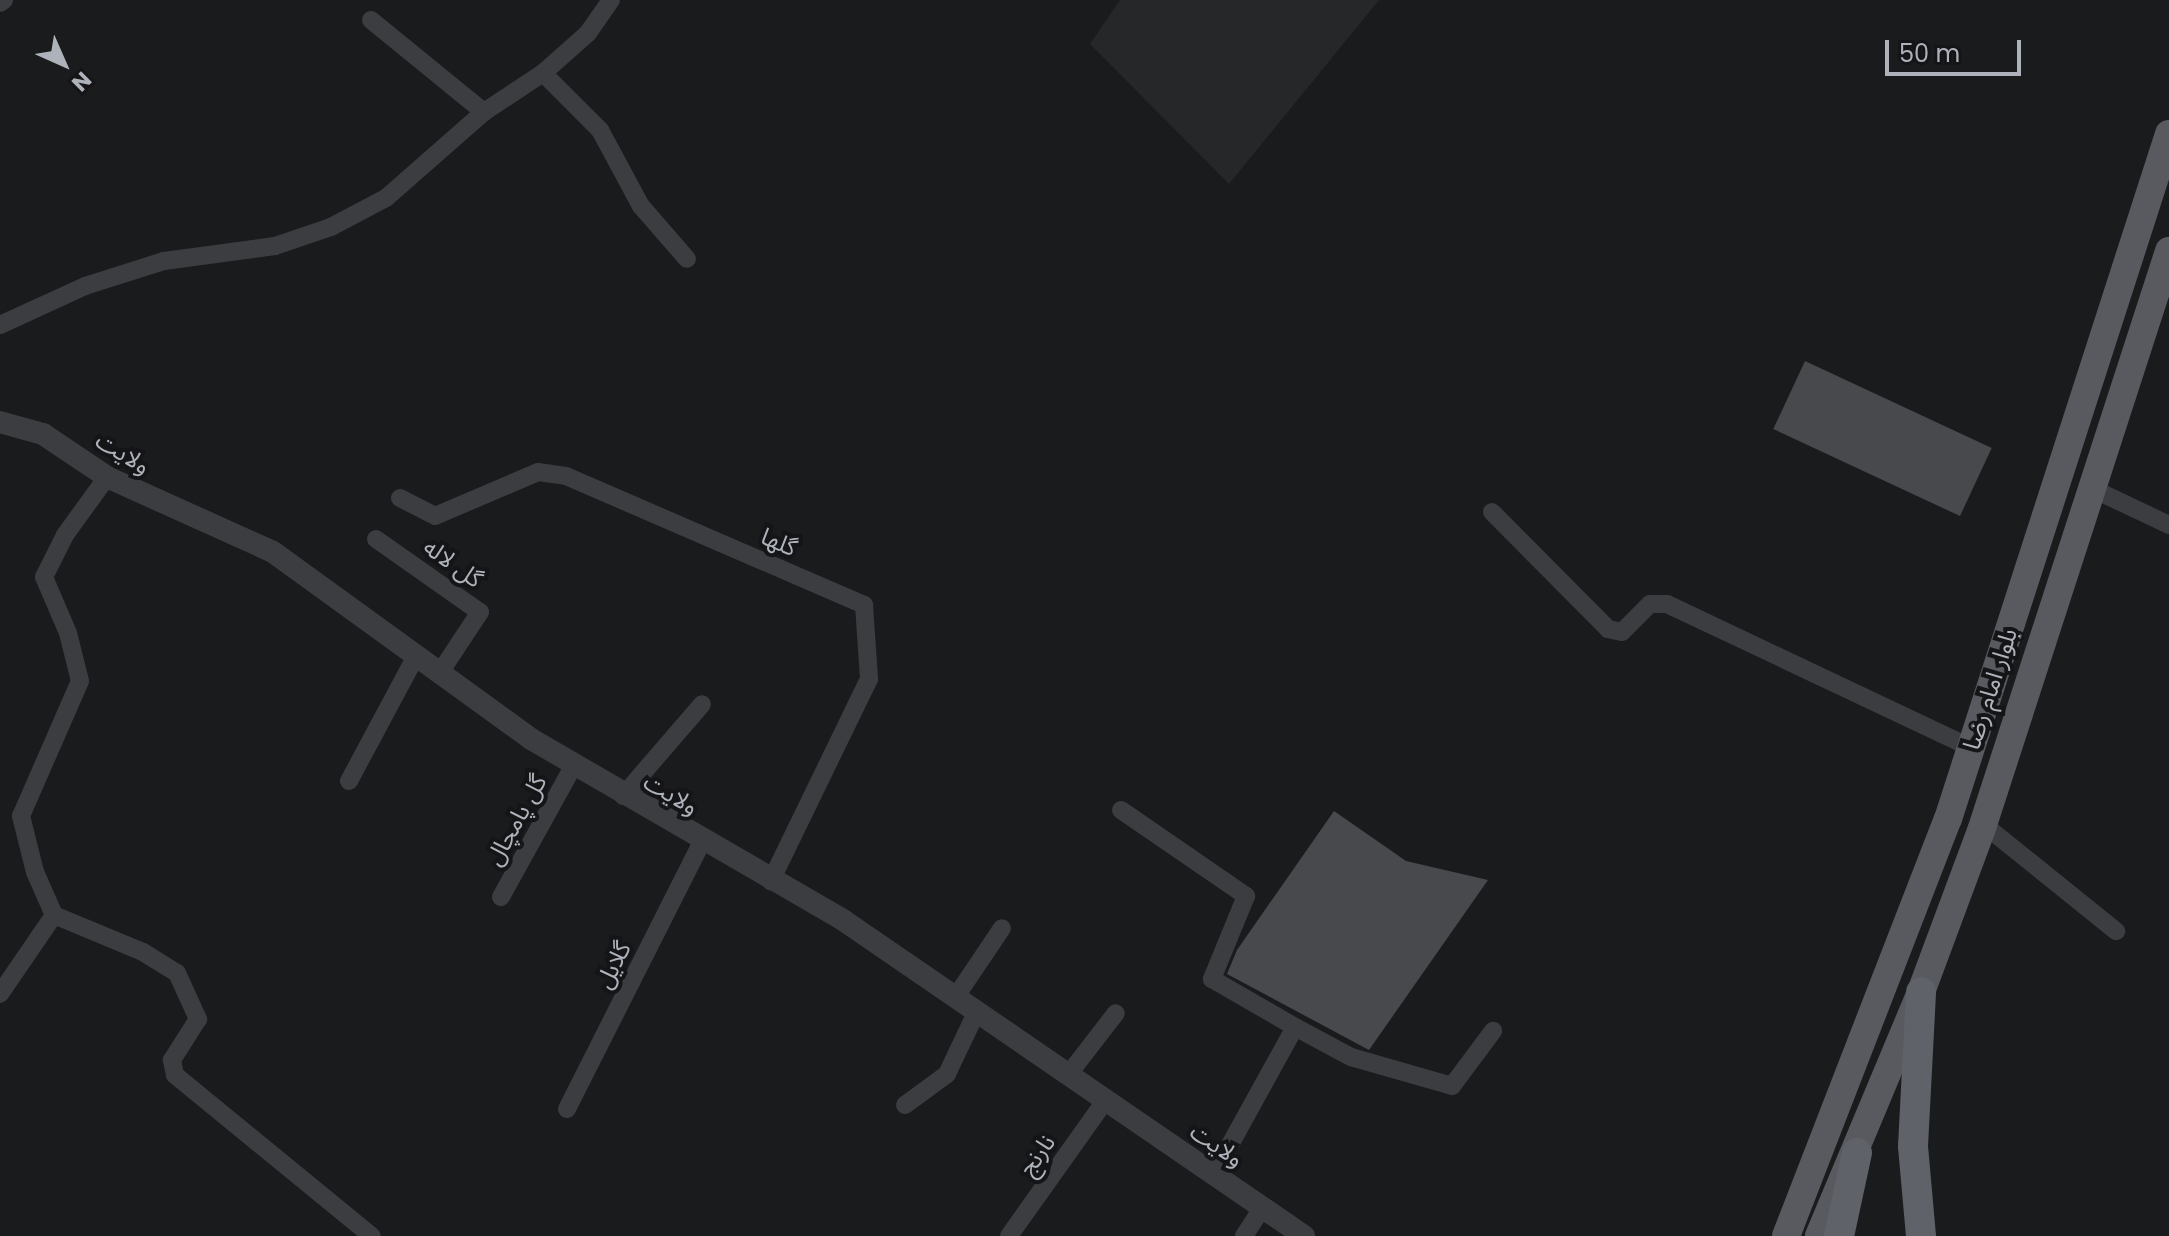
<!DOCTYPE html>
<html>
<head>
<meta charset="utf-8">
<style>
	body { margin:0 }
	#map { position:relative; width:2169px; height:1236px; overflow:hidden; background:#1a1b1d; font-family:Poppins,"Noto Sans Arabic",sans-serif }
	div>[style] { position:absolute }
	[style*='--x'] { left:calc(var(--x)*1px); top:calc(var(--y)*1px); width:calc(var(--w)*1px); rotate:calc(var(--a)*1deg) }
	.built>* { inset:0; background:#262729 }
	.building>* { inset:0; background:#47494c; transform-origin:0 0 }
	.minor>* { height:18px; margin:-9px; padding:0 9px; transform-origin:9px; border-radius:9px; background:#3c3d41 }
	.tertiary>* { height:22px; margin:-11px; padding:0 11px; transform-origin:11px; border-radius:11px; background:#3c3d41 }
	.primary>* { height:28px; margin:-14px; padding:0 14px; transform-origin:14px; border-radius:14px; background:#585a60 }
	.trunk>* { height:30px; margin:-15px; padding:0 15px; transform-origin:15px; border-radius:15px; background:#606269 }
	span { translate:-50% -50%; white-space:nowrap; text-align:center; line-height:1.15; -webkit-text-stroke:8px #151518; paint-order:stroke }
	.street-label { font-size:24px; color:#aeb3bb }
	.north { position:absolute; left:24px; top:24px; width:80px; height:80px; -webkit-text-stroke:6px #151518; paint-order:stroke; rotate:135deg; font-size:22px; font-weight:700; line-height:32px; text-align:center; color:#aeb3bb }
	.north::after { content:''; display:block; margin:auto; width:28px; height:36px; background:#aeb3bb; clip-path:polygon(50% 0,100% 100%,50% 72%,0 100%) }
	.scale { position:absolute; left:1885px; top:40px; width:136px; height:36px; box-sizing:border-box; border:4px solid #aeb3bb; border-top:0; padding-left:10px; font-size:24px; line-height:28px; white-space:nowrap; color:#aeb3bb; -webkit-text-stroke:6px #151518; paint-order:stroke }
</style>
</head>
<body>
<div id="map">
	<div class="built">
		<div style="clip-path:polygon(1120px 0,1379px 0,1229px 184px,1090px 44px)"></div>
	</div>
	<div class="building">
		<div style="left:1805px;top:361px;width:206px;height:75px;rotate:25deg"></div>
		<div style="clip-path:polygon(1334px 811px,1406px 861px,1488px 880px,1369px 1050px,1227px 974px,1237px 950px)"></div>
	</div>
	<div class="minor">
		<div style="--x:0;--y:3;--w:5;--a:-37"></div>
		<div style="--x:371;--y:20;--w:146;--a:39.2"></div>
		<div style="--x:543;--y:73;--w:81;--a:45"></div>
		<div style="--x:600;--y:130;--w:86;--a:61.7"></div>
		<div style="--x:641;--y:206;--w:70;--a:49"></div>
		<div style="--x:0;--y:325;--w:94;--a:-24.6"></div>
		<div style="--x:85;--y:286;--w:83;--a:-17.6"></div>
		<div style="--x:164;--y:261;--w:112;--a:-7.7"></div>
		<div style="--x:275;--y:246;--w:59;--a:-18.7"></div>
		<div style="--x:331;--y:227;--w:62;--a:-27.8"></div>
		<div style="--x:386;--y:198;--w:130;--a:-41.3"></div>
		<div style="--x:484;--y:112;--w:71;--a:-33.5"></div>
		<div style="--x:543;--y:73;--w:60;--a:-41.6"></div>
		<div style="--x:588;--y:33;--w:40;--a:-55.1"></div>
		<div style="--x:2093;--y:489;--w:84;--a:25.3"></div>
		<div style="--x:400;--y:498;--w:39;--a:27"></div>
		<div style="--x:435;--y:516;--w:112;--a:-23.1"></div>
		<div style="--x:538;--y:472;--w:28;--a:8"></div>
		<div style="--x:566;--y:476;--w:325;--a:23.4"></div>
		<div style="--x:864;--y:605;--w:74;--a:86.1"></div>
		<div style="--x:869;--y:679;--w:225;--a:115.9"></div>
		<div style="--x:1492;--y:512;--w:165;--a:45.2"></div>
		<div style="--x:1608;--y:629;--w:14;--a:12"></div>
		<div style="--x:1622;--y:632;--w:40;--a:-45"></div>
		<div style="--x:1650;--y:604;--w:17;--a:0"></div>
		<div style="--x:1667;--y:604;--w:336;--a:25.3"></div>
		<div style="--x:376;--y:539;--w:127;--a:35.1"></div>
		<div style="--x:480;--y:612;--w:74;--a:123.5"></div>
		<div style="--x:349;--y:781;--w:140;--a:-61.8"></div>
		<div style="--x:623;--y:796;--w:121;--a:-49.3"></div>
		<div style="--x:1121;--y:810;--w:152;--a:34.5"></div>
		<div style="--x:1246;--y:896;--w:90;--a:112.3"></div>
		<div style="--x:1212;--y:979;--w:96;--a:30"></div>
		<div style="--x:1295;--y:1027;--w:168;--a:118.9"></div>
		<div style="--x:1983;--y:824;--w:171;--a:38.8"></div>
		<div style="--x:501;--y:897;--w:151;--a:-61.1"></div>
		<div style="--x:54;--y:915;--w:96;--a:22.6"></div>
		<div style="--x:143;--y:952;--w:40;--a:32"></div>
		<div style="--x:177;--y:973;--w:51;--a:65.5"></div>
		<div style="--x:198;--y:1019;--w:49;--a:122.4"></div>
		<div style="--x:172;--y:1060;--w:15;--a:79"></div>
		<div style="--x:175;--y:1075;--w:254;--a:39.3"></div>
		<div style="--x:0;--y:994;--w:96;--a:-55.6"></div>
		<div style="--x:54;--y:915;--w:47;--a:-113.8"></div>
		<div style="--x:35;--y:872;--w:58;--a:-104"></div>
		<div style="--x:21;--y:816;--w:147;--a:-66.4"></div>
		<div style="--x:80;--y:681;--w:49;--a:-104"></div>
		<div style="--x:68;--y:633;--w:61;--a:-113.2"></div>
		<div style="--x:44;--y:577;--w:47;--a:-63.4"></div>
		<div style="--x:65;--y:535;--w:72;--a:-54.1"></div>
		<div style="--x:955;--y:998;--w:84;--a:-56.1"></div>
		<div style="--x:1295;--y:1027;--w:64;--a:28.2"></div>
		<div style="--x:1351;--y:1057;--w:105;--a:16"></div>
		<div style="--x:1452;--y:1086;--w:69;--a:-53.3"></div>
		<div style="--x:1068;--y:1075;--w:78;--a:-52.3"></div>
		<div style="--x:905;--y:1105;--w:52;--a:-36.4"></div>
		<div style="--x:947;--y:1074;--w:68;--a:-64.6"></div>
		<div style="--x:567;--y:1109;--w:299;--a:-63.2"></div>
		<div style="--x:1009;--y:1236;--w:166;--a:-54.6"></div>
		<div style="--x:1244;--y:1236;--w:35;--a:-57"></div>
	</div>
	<div class="tertiary">
		<div style="--x:0;--y:422;--w:45;--a:15.6"></div>
		<div style="--x:43;--y:434;--w:77;--a:33.9"></div>
		<div style="--x:107;--y:477;--w:182;--a:24.3"></div>
		<div style="--x:273;--y:552;--w:319;--a:35.9"></div>
		<div style="--x:531;--y:739;--w:361;--a:30.1"></div>
		<div style="--x:843;--y:920;--w:559;--a:34.43"></div>
	</div>
	<div class="primary">
		<div style="--x:1786;--y:1236;--w:447;--a:-68.8"></div>
		<div style="--x:1948;--y:819;--w:720;--a:-72.12"></div>
		<div style="--x:1819;--y:1236;--w:264;--a:-67.3"></div>
		<div style="--x:1921;--y:992;--w:172;--a:-69.6"></div>
		<div style="--x:1981;--y:831;--w:610;--a:-72.04"></div>
	</div>
	<div class="trunk">
		<div style="--x:1839;--y:1236;--w:85;--a:-77.8"></div>
		<div style="--x:1921;--y:1236;--w:90;--a:-95.1"></div>
		<div style="--x:1913;--y:1146;--w:154;--a:-87"></div>
	</div>
	<div class="street-label">
		<span style="left:123px;top:453px;rotate:31deg">ولایت</span>
		<span style="left:779px;top:542px;rotate:23deg">گلها</span>
		<span style="left:453px;top:563px;rotate:35deg">گل لاله</span>
		<span style="left:1990px;top:689px;rotate:-72deg">بلوار امام رضا</span>
		<span style="left:671px;top:794px;rotate:30deg">ولایت</span>
		<span style="left:516px;top:820px;rotate:-61deg">گل پامچال</span>
		<span style="left:613px;top:965px;rotate:-63deg">گلایل</span>
		<span style="left:1217px;top:1145px;rotate:34deg">ولایت</span>
		<span style="left:1037px;top:1155px;rotate:-55deg">نارنج</span>
	</div>
	<div class="north">N</div>
	<div class="scale">50 m</div>
</div>
</body>
</html>
